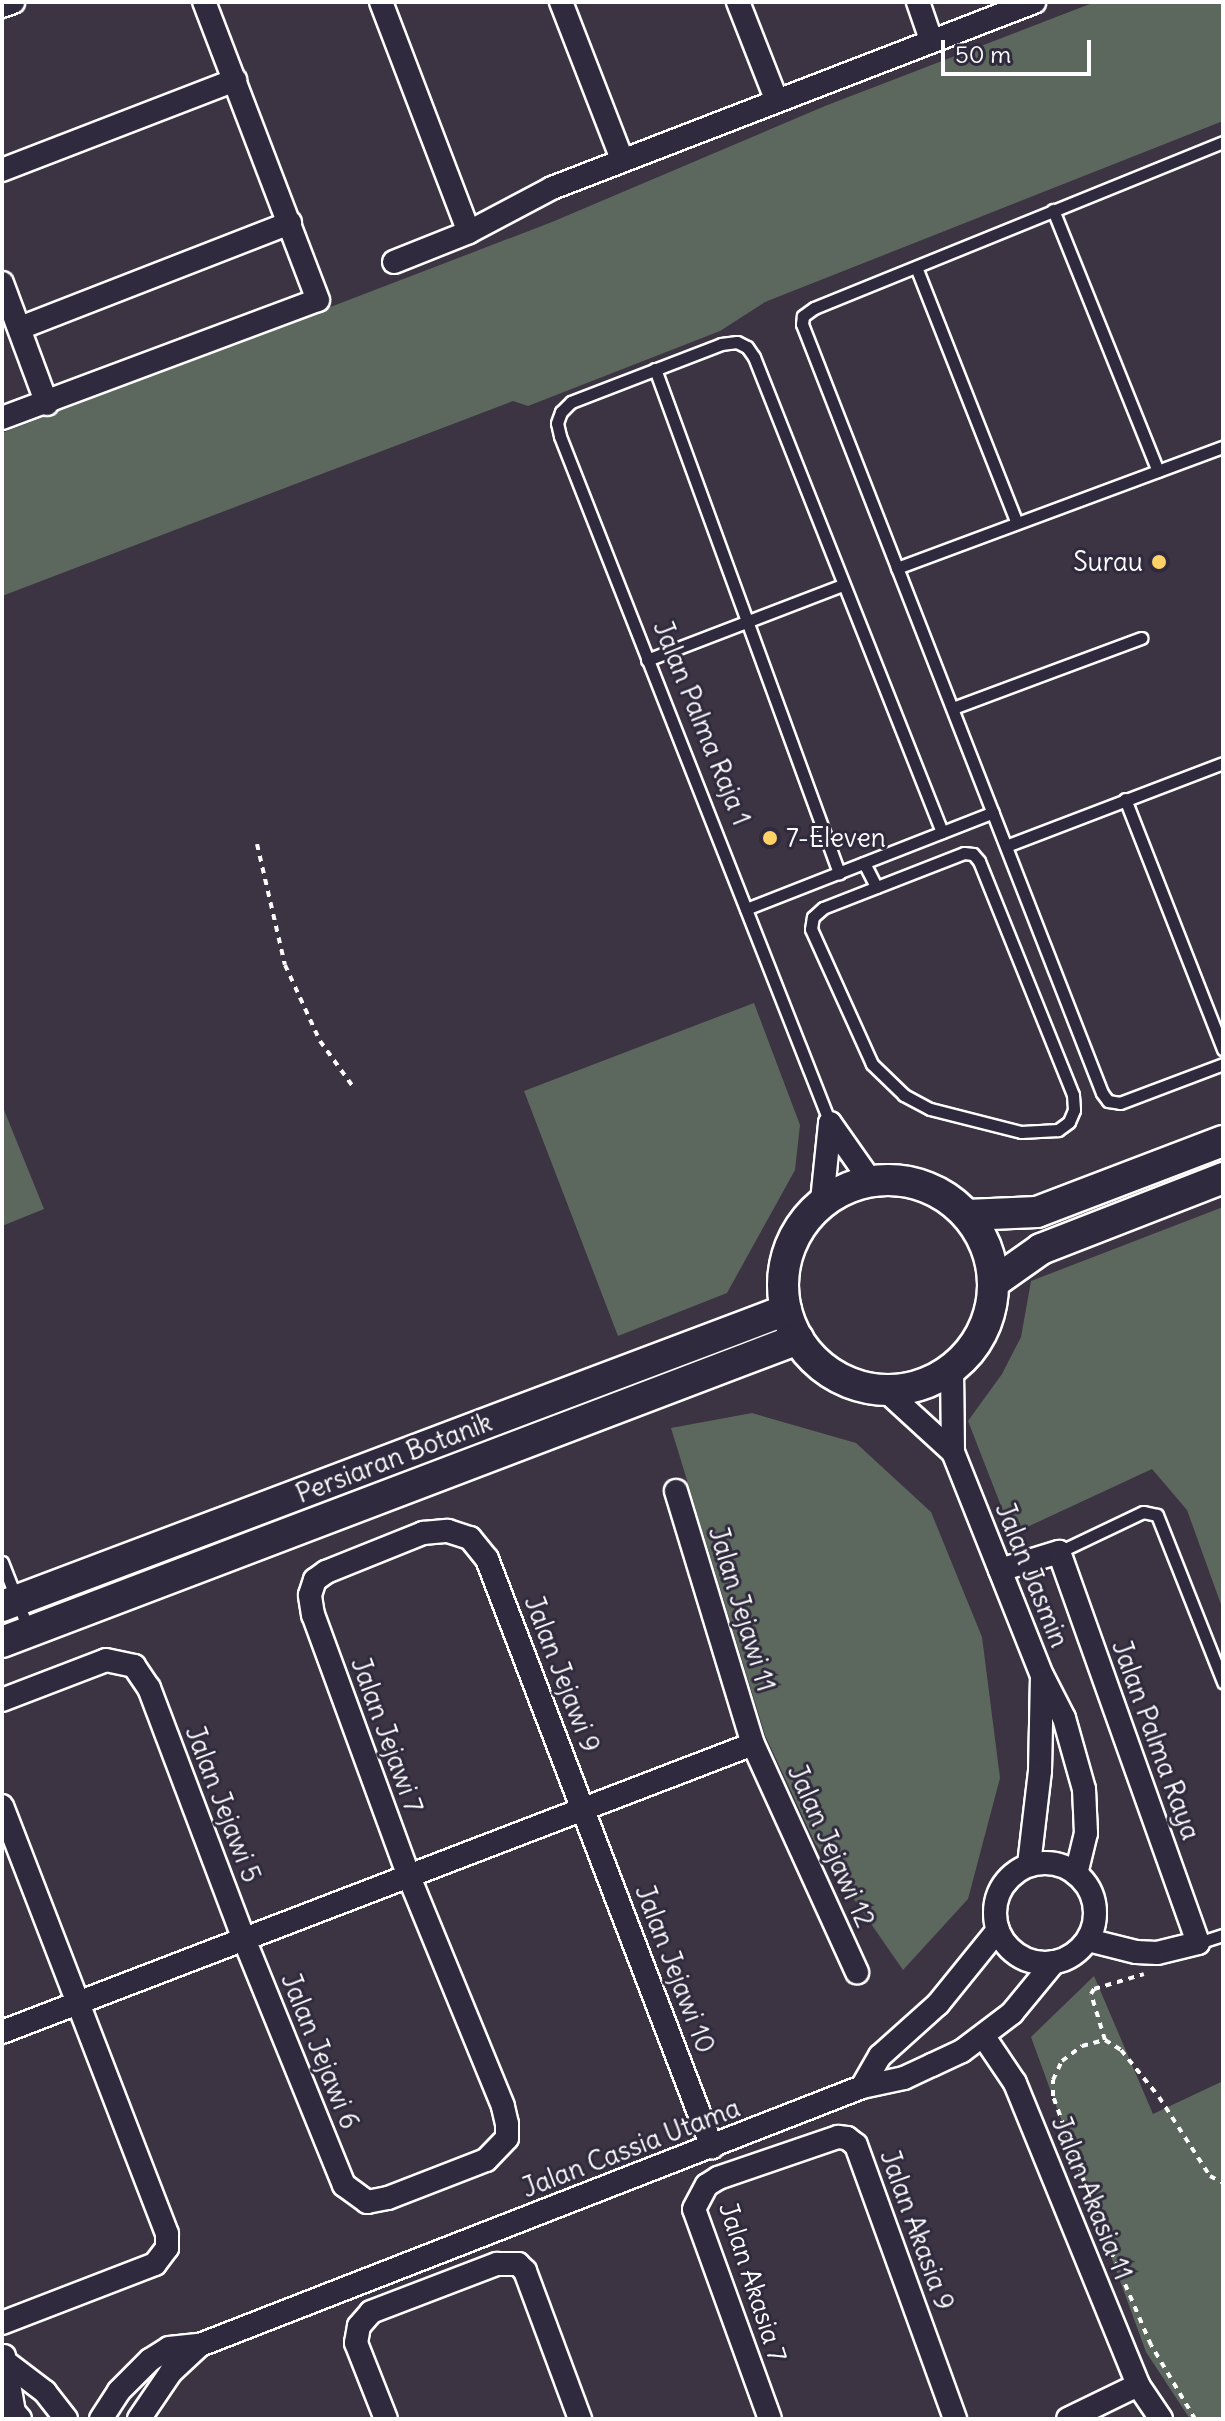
<!DOCTYPE html>
<style>
body{margin:0}
#map{position:relative;width:1225px;height:2421px;overflow:hidden;background:#3c3343;font-family:Delius,sans-serif}
div>[style]{position:absolute}
.green>*{inset:0;background:#5c685d}
.path>*{height:4px;margin-top:-2px;transform-origin:0;background:repeating-linear-gradient(90deg,#fff 0 6px,transparent 0 12px)}
.roads{filter:drop-shadow(2px 0 #fff) drop-shadow(-2px 0 #fff) drop-shadow(0 2px #fff) drop-shadow(0 -2px #fff)}
.lane>*{height:11px;margin:-5.5px;padding:0 5.5px;transform-origin:5.5px;border-radius:5.5px;background:#2f2a3d}
.street>*{height:22px;margin:-11px;padding:0 11px;transform-origin:11px;border-radius:11px;background:#2f2a3d}
.street>.ring{margin:-11px;padding:0;box-sizing:content-box;background:none;border:22px solid #2f2a3d;border-radius:50%}
.secondary>*{height:30px;margin:-15px;padding:0 15px;transform-origin:15px;border-radius:15px;background:#2f2a3d}
.secondary>.ring{margin:-15px;padding:0;box-sizing:content-box;background:none;border:30px solid #2f2a3d;border-radius:50%}
.dots>*{width:22px;height:22px;translate:-50% -50%;box-sizing:border-box;border:4px solid #2f2a3d;border-radius:50%}
span{translate:-50% -50%;white-space:nowrap;text-align:center;line-height:1.15;-webkit-text-stroke:6px #2f2a3d;paint-order:stroke}
.poi-label{font-size:26px;color:#fff}
.right{translate:-100% -50%;text-align:right}
.left{translate:0 -50%;text-align:left}
.street-label{font-size:26px;color:#fff}
.frame{position:absolute;inset:0;border:4px solid #fff;pointer-events:none}
.scale{position:absolute;left:941px;top:40px;width:150px;height:36px;box-sizing:border-box;border:4px solid #fff;border-top:0;padding-left:10px;font-size:24px;line-height:28px;white-space:nowrap;color:#fff;-webkit-text-stroke:6px #2f2a3d;paint-order:stroke}
</style>
<div id="map">
<div class="green">
<div style="clip-path:polygon(1095px 2px,1223px 2px,1223px 121px,765px 302px,720px 331px,528px 406px,513px 401px,2px 596px,2px 433px,552px 222px,825px 106px)"></div>
<div style="clip-path:polygon(754px 1003px,800px 1125px,795px 1170px,727px 1293px,618px 1336px,524px 1091px)"></div>
<div style="clip-path:polygon(2px 1105px,44px 1209px,2px 1226px)"></div>
<div style="clip-path:polygon(1223px 1207px,1223px 1610px,1187px 1510px,1152px 1469px,1012px 1534px,968px 1421px,1002px 1374px,1021px 1337px,1031px 1281px)"></div>
<div style="clip-path:polygon(752px 1413px,856px 1443px,931px 1512px,982px 1637px,1000px 1778px,968px 1899px,903px 1970px,815px 1843px,765px 1735px,671px 1428px)"></div>
<div style="clip-path:polygon(1094px 1976px,1153px 2114px,1223px 2081px,1223px 2419px,1190px 2419px,1146px 2352px,1031px 2037px)"></div>
</div>
<div class="path">
<div style="left:257px;top:844px;width:124px;rotate:77deg"></div>
<div style="left:285px;top:965px;width:84px;rotate:65.3deg"></div>
<div style="left:320px;top:1041px;width:58px;rotate:54.1deg"></div>
<div style="left:1105px;top:2040px;width:48px;rotate:-106.9deg"></div>
<div style="left:1091px;top:1994px;width:6px;rotate:-59deg"></div>
<div style="left:1094px;top:1989px;width:52px;rotate:-16.7deg"></div>
<div style="left:1195px;top:2419px;width:86px;rotate:-120.7deg"></div>
<div style="left:1151px;top:2345px;width:127px;rotate:-113.1deg"></div>
<div style="left:1101px;top:2228px;width:140px;rotate:-110deg"></div>
<div style="left:1053px;top:2096px;width:16px;rotate:-90deg"></div>
<div style="left:1053px;top:2080px;width:21px;rotate:-65deg"></div>
<div style="left:1062px;top:2061px;width:25px;rotate:-37deg"></div>
<div style="left:1082px;top:2046px;width:24px;rotate:-15deg"></div>
<div style="left:1105px;top:2040px;width:19px;rotate:32deg"></div>
<div style="left:1121px;top:2050px;width:60px;rotate:51deg"></div>
<div style="left:1159px;top:2097px;width:94px;rotate:57.2deg"></div>
<div style="left:1210px;top:2176px;width:15px;rotate:28deg"></div>
</div>
<div class="roads">
<div class="lane">
<div style="left:1223px;top:142px;width:441px;rotate:157.9deg"></div>
<div style="left:814px;top:308px;width:14px;rotate:144deg"></div>
<div style="left:803px;top:316px;width:8px;rotate:97deg"></div>
<div style="left:802px;top:324px;width:825px;rotate:68.69deg"></div>
<div style="left:1102px;top:1093px;width:10px;rotate:53deg"></div>
<div style="left:1108px;top:1101px;width:12px;rotate:9deg"></div>
<div style="left:1120px;top:1103px;width:110px;rotate:-20.7deg"></div>
<div style="left:1053px;top:210px;width:281px;rotate:68.1deg"></div>
<div style="left:916px;top:267px;width:275px;rotate:68.5deg"></div>
<div style="left:655px;top:369px;width:537px;rotate:69.94deg"></div>
<div style="left:897px;top:568px;width:348px;rotate:-20.4deg"></div>
<div style="left:647px;top:660px;width:209px;rotate:-21deg"></div>
<div style="left:953px;top:708px;width:201px;rotate:-20.4deg"></div>
<div style="left:1125px;top:799px;width:269px;rotate:68.6deg"></div>
<div style="left:1006px;top:846px;width:232px;rotate:-20.9deg"></div>
<div style="left:964px;top:853px;width:9px;rotate:6deg"></div>
<div style="left:973px;top:854px;width:9px;rotate:49deg"></div>
<div style="left:979px;top:861px;width:252px;rotate:68.1deg"></div>
<div style="left:1073px;top:1095px;width:15px;rotate:86deg"></div>
<div style="left:1074px;top:1110px;width:13px;rotate:113deg"></div>
<div style="left:1069px;top:1122px;width:14px;rotate:144deg"></div>
<div style="left:1058px;top:1130px;width:37px;rotate:177deg"></div>
<div style="left:1021px;top:1132px;width:94px;rotate:-165.8deg"></div>
<div style="left:930px;top:1109px;width:30px;rotate:-152deg"></div>
<div style="left:904px;top:1095px;width:45px;rotate:-135.9deg"></div>
<div style="left:872px;top:1064px;width:148px;rotate:-114.3deg"></div>
<div style="left:811px;top:929px;width:12px;rotate:-81deg"></div>
<div style="left:813px;top:917px;width:13px;rotate:-42deg"></div>
<div style="left:823px;top:908px;width:151px;rotate:-21.3deg"></div>
<div style="left:864px;top:863px;width:27px;rotate:63deg"></div>
<div style="left:746px;top:909px;width:265px;rotate:-21.4deg"></div>
<div style="left:830px;top:1123px;width:738px;rotate:-111.46deg"></div>
<div style="left:560px;top:436px;width:13px;rotate:-103deg"></div>
<div style="left:557px;top:423px;width:12px;rotate:-70deg"></div>
<div style="left:561px;top:412px;width:14px;rotate:-45deg"></div>
<div style="left:571px;top:402px;width:161px;rotate:-21.1deg"></div>
<div style="left:721px;top:344px;width:16px;rotate:-7deg"></div>
<div style="left:737px;top:342px;width:11px;rotate:27deg"></div>
<div style="left:747px;top:347px;width:12px;rotate:55deg"></div>
<div style="left:754px;top:357px;width:511px;rotate:68.41deg"></div>
<div style="left:1059px;top:1552px;width:93px;rotate:-25.5deg"></div>
<div style="left:1143px;top:1512px;width:14px;rotate:12deg"></div>
<div style="left:1157px;top:1515px;width:180px;rotate:68.4deg"></div>
<div style="left:2px;top:1562px;width:74px;rotate:68.6deg"></div>
<div style="left:1198px;top:1943px;width:26px;rotate:-18deg"></div>
</div>
<div class="street">
<div style="left:381px;top:2px;width:246px;rotate:69.1deg"></div>
<div style="left:561px;top:2px;width:168px;rotate:68.8deg"></div>
<div style="left:738px;top:2px;width:104px;rotate:68.6deg"></div>
<div style="left:918px;top:2px;width:39px;rotate:71deg"></div>
<div style="left:2px;top:6px;width:12px;rotate:-20deg"></div>
<div style="left:2px;top:170px;width:250px;rotate:-21.1deg"></div>
<div style="left:394px;top:262px;width:81px;rotate:-21.8deg"></div>
<div style="left:469px;top:232px;width:94px;rotate:-27.9deg"></div>
<div style="left:552px;top:188px;width:517px;rotate:-21.1deg"></div>
<div style="left:2px;top:283px;width:129px;rotate:69.6deg"></div>
<div style="left:20px;top:328px;width:290px;rotate:-21.3deg"></div>
<div style="left:2px;top:418px;width:337px;rotate:-20.5deg"></div>
<div style="left:318px;top:300px;width:319px;rotate:-110.9deg"></div>
<div style="left:830px;top:1123px;width:70px;rotate:54.9deg"></div>
<div style="left:822px;top:1201px;width:78px;rotate:-84.1deg"></div>
<div style="left:952px;top:1368px;width:84px;rotate:89.3deg"></div>
<div style="left:953px;top:1452px;width:241px;rotate:68.3deg"></div>
<div style="left:1042px;top:1676px;width:95px;rotate:91.2deg"></div>
<div style="left:1040px;top:1771px;width:95px;rotate:96.7deg"></div>
<div style="left:885px;top:1390px;width:92px;rotate:42.4deg"></div>
<div style="left:676px;top:1491px;width:264px;rotate:73.1deg"></div>
<div style="left:753px;top:1744px;width:251px;rotate:65.5deg"></div>
<div style="left:1000px;top:1570px;width:62px;rotate:-17deg"></div>
<div style="left:1059px;top:1552px;width:415px;rotate:70.4deg"></div>
<div style="left:1198px;top:1943px;width:42px;rotate:166.3deg"></div>
<div style="left:1157px;top:1953px;width:21px;rotate:-177deg"></div>
<div style="left:1136px;top:1952px;width:49px;rotate:-166deg"></div>
<div style="left:1043px;top:1677px;width:46px;rotate:62.9deg"></div>
<div style="left:1064px;top:1718px;width:74px;rotate:74.3deg"></div>
<div style="left:1084px;top:1789px;width:44px;rotate:87.4deg"></div>
<div style="left:1086px;top:1833px;width:42px;rotate:103.7deg"></div>
<div style="left:2px;top:1700px;width:111px;rotate:-21deg"></div>
<div style="left:106px;top:1660px;width:29px;rotate:12deg"></div>
<div style="left:134px;top:1666px;width:27px;rotate:56deg"></div>
<div style="left:149px;top:1688px;width:268px;rotate:69.3deg"></div>
<div style="left:244px;top:1939px;width:266px;rotate:67.9deg"></div>
<div style="left:344px;top:2185px;width:29px;rotate:36deg"></div>
<div style="left:367px;top:2202px;width:21px;rotate:-11deg"></div>
<div style="left:388px;top:2198px;width:105px;rotate:-21.2deg"></div>
<div style="left:486px;top:2160px;width:30px;rotate:-46deg"></div>
<div style="left:507px;top:2138px;width:14px;rotate:-90deg"></div>
<div style="left:507px;top:2124px;width:18px;rotate:-103deg"></div>
<div style="left:503px;top:2106px;width:251px;rotate:-112.3deg"></div>
<div style="left:408px;top:1874px;width:276px;rotate:-110.1deg"></div>
<div style="left:313px;top:1615px;width:20px;rotate:-99deg"></div>
<div style="left:310px;top:1595px;width:16px;rotate:-72deg"></div>
<div style="left:315px;top:1580px;width:14px;rotate:-36deg"></div>
<div style="left:326px;top:1572px;width:105px;rotate:-21.9deg"></div>
<div style="left:423px;top:1533px;width:25px;rotate:-5deg"></div>
<div style="left:448px;top:1531px;width:23px;rotate:18deg"></div>
<div style="left:470px;top:1538px;width:27px;rotate:51deg"></div>
<div style="left:487px;top:1559px;width:630px;rotate:69.06deg"></div>
<div style="left:2px;top:1806px;width:459px;rotate:68.9deg"></div>
<div style="left:167px;top:2234px;width:14px;rotate:90deg"></div>
<div style="left:167px;top:2248px;width:20px;rotate:127deg"></div>
<div style="left:155px;top:2264px;width:164px;rotate:158.9deg"></div>
<div class="ring" style="left:995px;top:1863px;width:78px;height:78px"></div>
<div style="left:2px;top:2032px;width:804px;rotate:-20.98deg"></div>
<div style="left:984px;top:2037px;width:55px;rotate:56deg"></div>
<div style="left:1015px;top:2083px;width:326px;rotate:67.8deg"></div>
<div style="left:1138px;top:2385px;width:41px;rotate:55.9deg"></div>
<div style="left:862px;top:2087px;width:36px;rotate:-60deg"></div>
<div style="left:880px;top:2056px;width:78px;rotate:-41.9deg"></div>
<div style="left:938px;top:2004px;width:95px;rotate:-51deg"></div>
<div style="left:4px;top:2356px;width:57px;rotate:79.9deg"></div>
<div style="left:14px;top:2412px;width:9px;rotate:49deg"></div>
<div style="left:7px;top:2363px;width:48px;rotate:37.3deg"></div>
<div style="left:45px;top:2392px;width:34px;rotate:52deg"></div>
<div style="left:101px;top:2419px;width:33px;rotate:-57deg"></div>
<div style="left:119px;top:2391px;width:44px;rotate:-45deg"></div>
<div style="left:150px;top:2360px;width:22px;rotate:-32deg"></div>
<div style="left:169px;top:2348px;width:31px;rotate:-6deg"></div>
<div style="left:139px;top:2419px;width:57px;rotate:-55.8deg"></div>
<div style="left:171px;top:2372px;width:40px;rotate:-43deg"></div>
<div style="left:200px;top:2345px;width:710px;rotate:-21.29deg"></div>
<div style="left:862px;top:2087px;width:43px;rotate:-12.1deg"></div>
<div style="left:904px;top:2078px;width:31px;rotate:-25deg"></div>
<div style="left:932px;top:2065px;width:33px;rotate:-25deg"></div>
<div style="left:962px;top:2051px;width:63px;rotate:-37.2deg"></div>
<div style="left:1012px;top:2013px;width:66px;rotate:-50.5deg"></div>
<div style="left:386px;top:2419px;width:82px;rotate:-111.5deg"></div>
<div style="left:356px;top:2343px;width:17px;rotate:-80deg"></div>
<div style="left:359px;top:2326px;width:18px;rotate:-49deg"></div>
<div style="left:371px;top:2312px;width:135px;rotate:-20.9deg"></div>
<div style="left:497px;top:2264px;width:21px"></div>
<div style="left:518px;top:2264px;width:10px;rotate:45deg"></div>
<div style="left:525px;top:2271px;width:158px;rotate:69.6deg"></div>
<div style="left:770px;top:2419px;width:223px;rotate:-109.9deg"></div>
<div style="left:694px;top:2209px;width:27px;rotate:-62deg"></div>
<div style="left:707px;top:2185px;width:13px;rotate:-32deg"></div>
<div style="left:718px;top:2178px;width:127px;rotate:-18.9deg"></div>
<div style="left:838px;top:2137px;width:9px;rotate:6deg"></div>
<div style="left:847px;top:2138px;width:11px;rotate:38deg"></div>
<div style="left:856px;top:2145px;width:291px;rotate:70.1deg"></div>
<div style="left:1068px;top:2419px;width:78px;rotate:-25.9deg"></div>
</div>
<div class="secondary">
<div class="ring" style="left:783px;top:1180px;width:180px;height:180px"></div>
<div style="left:967px;top:1215px;width:70px;rotate:-2.5deg"></div>
<div style="left:1037px;top:1212px;width:199px;rotate:-20.9deg"></div>
<div style="left:993px;top:1283px;width:59px;rotate:-35.3deg"></div>
<div style="left:1041px;top:1249px;width:195px;rotate:-21.3deg"></div>
<div style="left:2px;top:1606px;width:838px;rotate:-20.68deg"></div>
<div style="left:2px;top:1642px;width:852px;rotate:-20.84deg"></div>
</div>
</div>
<div class="dots">
<div style="left:1159px;top:562px;background:#ffd166"></div>
<div style="left:770px;top:838px;background:#ffd166"></div>
</div>
<div class="poi-label">
<span class="right" style="left:1143px;top:562px">Surau</span>
<span class="left" style="left:786px;top:838px">7-Eleven</span>
</div>
<div class="street-label">
<span style="left:702px;top:723px;rotate:68deg">Jalan Palma Raja 1</span>
<span style="left:394px;top:1458px;rotate:-21deg">Persiaran Botanik</span>
<span style="left:1032px;top:1575px;rotate:68deg">Jalan Jasmin</span>
<span style="left:742px;top:1609px;rotate:73deg">Jalan Jejawi 11</span>
<span style="left:562px;top:1674px;rotate:69deg">Jalan Jejawi 9</span>
<span style="left:387px;top:1735px;rotate:70deg">Jalan Jejawi 7</span>
<span style="left:1156px;top:1740px;rotate:70deg">Jalan Palma Raya</span>
<span style="left:223px;top:1804px;rotate:69deg">Jalan Jejawi 5</span>
<span style="left:831px;top:1846px;rotate:66deg">Jalan Jejawi 12</span>
<span style="left:675px;top:1969px;rotate:69deg">Jalan Jejawi 10</span>
<span style="left:320px;top:2051px;rotate:68deg">Jalan Jejawi 6</span>
<span style="left:631px;top:2148px;rotate:-21deg">Jalan Cassia Utama</span>
<span style="left:1092px;top:2198px;rotate:68deg">Jalan Akasia 11</span>
<span style="left:917px;top:2230px;rotate:70deg">Jalan Akasia 9</span>
<span style="left:753px;top:2282px;rotate:72deg">Jalan Akasia 7</span>
</div>
<div class="frame"></div>
<div class="scale">50 m</div>
</div>
